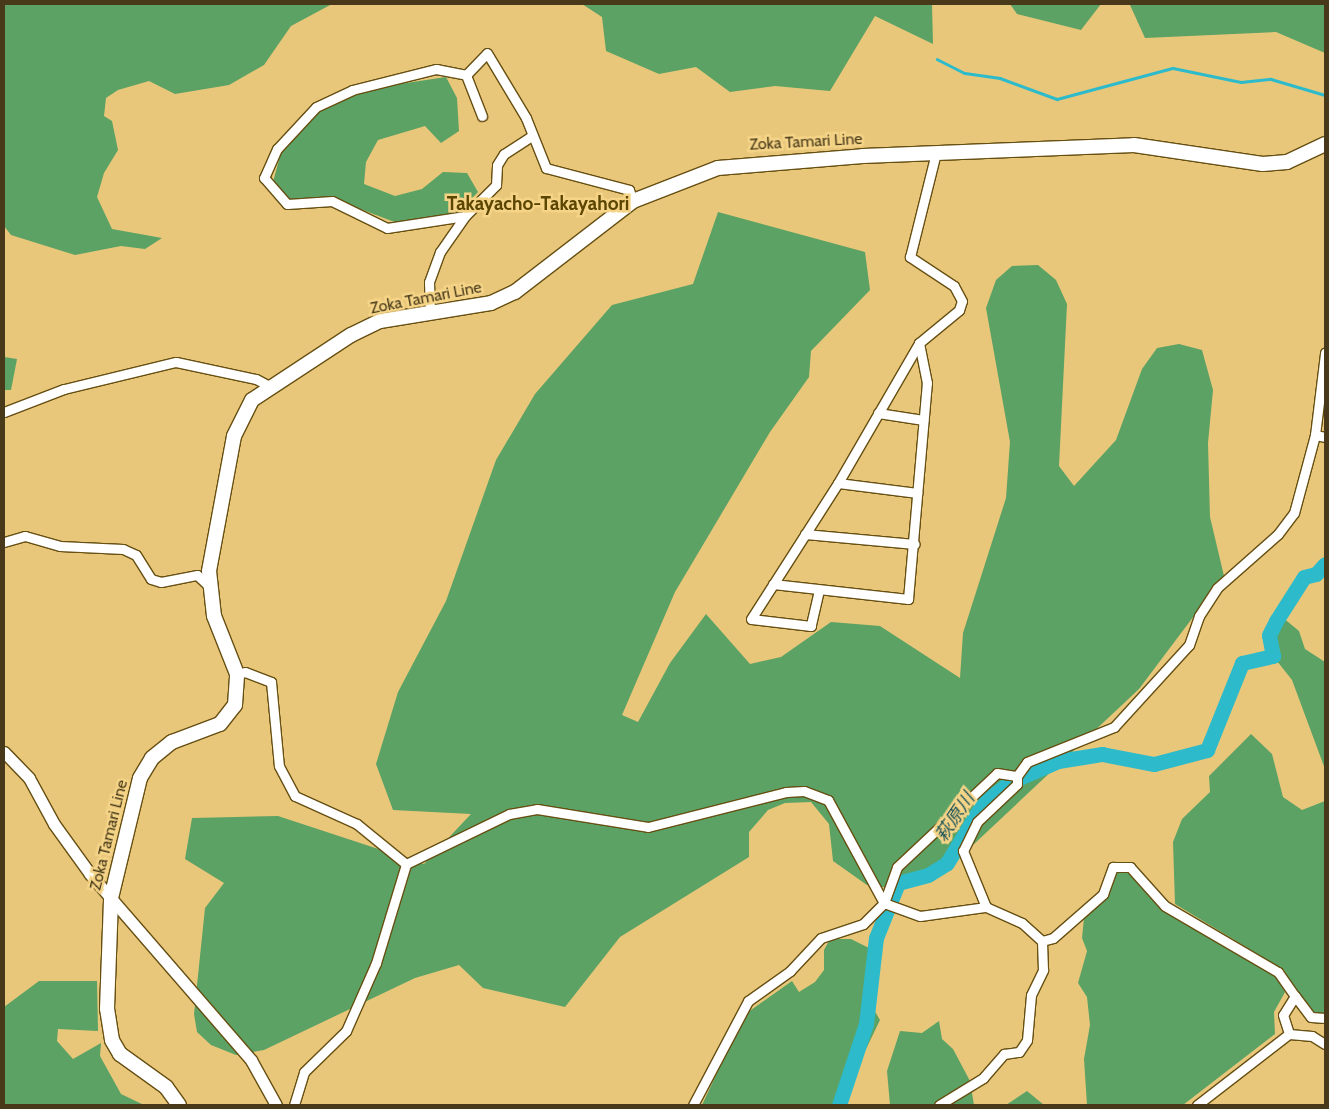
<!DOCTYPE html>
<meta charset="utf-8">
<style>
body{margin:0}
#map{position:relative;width:1329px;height:1109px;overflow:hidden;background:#e8c77b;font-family:Cabin,"Noto Sans JP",sans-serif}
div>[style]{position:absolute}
.forest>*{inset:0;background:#5ba264}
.stream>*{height:2.5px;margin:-1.25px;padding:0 1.25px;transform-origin:1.25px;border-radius:1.25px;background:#2dbbcb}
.river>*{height:15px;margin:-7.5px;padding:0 7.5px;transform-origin:7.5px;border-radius:7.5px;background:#2dbbcb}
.roads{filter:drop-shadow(1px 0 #664f12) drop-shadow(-1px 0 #664f12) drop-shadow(0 1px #664f12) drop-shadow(0 -1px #664f12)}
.minor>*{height:9px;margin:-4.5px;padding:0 4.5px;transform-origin:4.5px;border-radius:4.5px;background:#fff}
.tertiary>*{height:11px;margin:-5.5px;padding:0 5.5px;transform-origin:5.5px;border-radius:5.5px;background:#fff}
.secondary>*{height:14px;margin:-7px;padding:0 7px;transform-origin:7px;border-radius:7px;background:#fff}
span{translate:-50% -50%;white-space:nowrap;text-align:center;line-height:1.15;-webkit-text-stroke:5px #f5d487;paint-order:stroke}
.street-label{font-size:16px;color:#473919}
.water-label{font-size:18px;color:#185158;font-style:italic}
.quarter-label{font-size:19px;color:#5b4501;font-weight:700}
.frame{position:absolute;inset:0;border:5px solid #473919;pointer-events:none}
</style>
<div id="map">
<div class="forest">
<div style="clip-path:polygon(4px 4px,332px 4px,291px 26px,264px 65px,229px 85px,175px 94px,149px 81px,118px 90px,106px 98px,104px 116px,112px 121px,118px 150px,104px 173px,97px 197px,112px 229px,162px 238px,145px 249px,121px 246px,75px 255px,11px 235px,4px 226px)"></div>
<div style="clip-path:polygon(582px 4px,932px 4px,933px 44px,875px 16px,830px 91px,775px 86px,730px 92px,696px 67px,659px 74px,606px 51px,602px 17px)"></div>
<div style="clip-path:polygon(1010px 4px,1101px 4px,1081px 30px,1017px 14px)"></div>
<div style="clip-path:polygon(1114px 4px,1325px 4px,1325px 53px,1276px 32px,1145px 38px,1130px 5px)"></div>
<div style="clip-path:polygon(446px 77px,457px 98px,459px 131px,441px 143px,425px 126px,378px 140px,366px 162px,364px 184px,395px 196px,422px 189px,443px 172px,467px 173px,478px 192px,456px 215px,397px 223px,334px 199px,291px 200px,273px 182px,283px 145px,307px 116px,353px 91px)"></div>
<div style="clip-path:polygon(718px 212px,865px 252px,870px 290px,811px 351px,809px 377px,770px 432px,675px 592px,622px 715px,638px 722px,670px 663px,706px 614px,750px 664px,781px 657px,831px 622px,880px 626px,960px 678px,963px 633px,1006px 498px,1010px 442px,986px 308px,996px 280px,1012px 266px,1038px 265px,1056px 280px,1067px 304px,1059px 466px,1074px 486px,1116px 440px,1142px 369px,1157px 348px,1179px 344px,1202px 350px,1213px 390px,1208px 443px,1210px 517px,1224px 576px,1139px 689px,956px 861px,922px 882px,890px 888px,867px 885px,833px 861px,829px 824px,811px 802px,785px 803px,768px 810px,749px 832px,749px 857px,620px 937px,565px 1007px,483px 988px,459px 965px,415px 978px,264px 1050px,236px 1055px,211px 1045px,197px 1032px,194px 1014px,205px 908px,224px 883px,185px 859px,192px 818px,278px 816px,424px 864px,471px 814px,393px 810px,376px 764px,398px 692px,446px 601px,496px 460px,535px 394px,612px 305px,693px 284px)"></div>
<div style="clip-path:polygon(4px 357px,17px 359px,11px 390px,4px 390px)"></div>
<div style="clip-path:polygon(1282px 617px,1299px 631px,1305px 649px,1325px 662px,1325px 769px,1292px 680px,1273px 656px,1271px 634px)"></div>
<div style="clip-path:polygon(1251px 734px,1272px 754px,1283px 797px,1302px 810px,1325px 801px,1325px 1016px,1306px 1013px,1284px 970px,1175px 904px,1173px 842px,1182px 819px,1210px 792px,1209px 776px)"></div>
<div style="clip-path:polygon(1121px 869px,1129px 870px,1162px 908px,1276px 977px,1285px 992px,1274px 1012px,1275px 1034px,1183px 1105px,1087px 1105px,1084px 1059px,1090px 1025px,1087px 997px,1078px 983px,1087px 951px,1082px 938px,1084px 918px,1107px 895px,1114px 873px)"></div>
<div style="clip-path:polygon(830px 939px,851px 939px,869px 948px,880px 964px,874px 1010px,880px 1020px,839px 1105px,702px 1105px,744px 1015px,792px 981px,799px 992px,815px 982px,824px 970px,824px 950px)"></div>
<div style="clip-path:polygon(39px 981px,97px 981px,98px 1031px,58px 1029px,57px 1041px,73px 1059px,101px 1043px,100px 1056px,121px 1094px,144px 1105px,4px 1105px,4px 1007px)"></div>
<div style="clip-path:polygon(939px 1021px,942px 1039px,953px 1049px,970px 1081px,974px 1105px,890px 1105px,887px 1071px,900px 1031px,922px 1033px)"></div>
<div style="clip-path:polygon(1027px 1091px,1044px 1105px,1006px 1105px)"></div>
</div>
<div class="stream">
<div style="left:937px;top:59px;width:31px;rotate:27deg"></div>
<div style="left:965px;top:73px;width:35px;rotate:8deg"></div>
<div style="left:1000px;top:78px;width:61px;rotate:20.2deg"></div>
<div style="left:1057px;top:99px;width:120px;rotate:-15deg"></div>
<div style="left:1173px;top:68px;width:69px;rotate:11.6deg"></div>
<div style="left:1241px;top:82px;width:30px;rotate:-6deg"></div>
<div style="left:1271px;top:79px;width:56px;rotate:16.5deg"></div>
</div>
<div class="river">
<div style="left:839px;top:1105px;width:85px;rotate:-71.6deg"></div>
<div style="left:866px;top:1024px;width:87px;rotate:-83.4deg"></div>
<div style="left:876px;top:938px;width:59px;rotate:-68.2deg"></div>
<div style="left:898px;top:883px;width:31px;rotate:-15deg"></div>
<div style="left:928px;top:875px;width:22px;rotate:-32deg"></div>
<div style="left:947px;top:863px;width:71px;rotate:-58.8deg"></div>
<div style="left:984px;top:802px;width:35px;rotate:-37deg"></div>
<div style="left:1012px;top:781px;width:50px;rotate:-23.5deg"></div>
<div style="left:1058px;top:761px;width:45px;rotate:-9deg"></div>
<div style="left:1102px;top:754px;width:53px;rotate:10.9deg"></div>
<div style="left:1154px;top:764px;width:55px;rotate:-14.8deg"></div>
<div style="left:1207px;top:750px;width:94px;rotate:-68.1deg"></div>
<div style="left:1242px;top:663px;width:32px;rotate:-13deg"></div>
<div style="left:1273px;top:656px;width:21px;rotate:-101deg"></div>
<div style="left:1269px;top:635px;width:16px;rotate:-63deg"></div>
<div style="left:1276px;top:621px;width:52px;rotate:-57.5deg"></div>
<div style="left:1304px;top:577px;width:12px;rotate:-14deg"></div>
<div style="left:1316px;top:574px;width:13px;rotate:-48deg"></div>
</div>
<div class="roads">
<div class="minor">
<div style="left:466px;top:75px;width:44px;rotate:68.7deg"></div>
<div style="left:465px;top:216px;width:79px;rotate:171.3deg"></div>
<div style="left:387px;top:228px;width:61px;rotate:-153.9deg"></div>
<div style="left:332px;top:201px;width:45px;rotate:176.2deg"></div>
<div style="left:287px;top:204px;width:35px;rotate:-131deg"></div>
<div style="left:264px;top:178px;width:32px;rotate:-66deg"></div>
<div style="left:277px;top:149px;width:57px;rotate:-47.1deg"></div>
<div style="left:316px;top:107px;width:40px;rotate:-25deg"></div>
<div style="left:352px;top:90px;width:87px;rotate:-14deg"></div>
<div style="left:436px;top:69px;width:31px;rotate:11deg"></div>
<div style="left:466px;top:75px;width:30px;rotate:-46deg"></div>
<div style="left:487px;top:53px;width:76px;rotate:59deg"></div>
<div style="left:526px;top:118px;width:54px;rotate:68.2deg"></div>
<div style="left:546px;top:168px;width:86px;rotate:14.8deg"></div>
<div style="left:629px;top:190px;width:12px;rotate:70deg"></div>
<div style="left:430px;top:311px;width:29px;rotate:-92deg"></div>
<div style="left:429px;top:282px;width:32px;rotate:-70deg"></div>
<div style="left:440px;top:252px;width:44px;rotate:-55.2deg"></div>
<div style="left:465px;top:216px;width:44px;rotate:-45deg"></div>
<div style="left:496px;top:185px;width:20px;rotate:-87deg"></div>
<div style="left:497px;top:165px;width:13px;rotate:-58deg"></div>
<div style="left:504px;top:154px;width:33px;rotate:-33deg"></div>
<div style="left:4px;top:412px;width:64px;rotate:-21deg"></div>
<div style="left:64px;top:389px;width:115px;rotate:-13.6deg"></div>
<div style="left:176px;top:362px;width:82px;rotate:12deg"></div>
<div style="left:256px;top:379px;width:15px;rotate:28deg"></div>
<div style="left:878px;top:413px;width:46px;rotate:8.8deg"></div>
<div style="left:1315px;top:435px;width:10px;rotate:11deg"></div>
<div style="left:838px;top:483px;width:80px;rotate:7.2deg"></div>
<div style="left:805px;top:534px;width:110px;rotate:5.2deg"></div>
<div style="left:4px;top:542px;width:22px;rotate:-16deg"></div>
<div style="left:25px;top:536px;width:36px;rotate:16deg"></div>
<div style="left:60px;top:546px;width:63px;rotate:2.7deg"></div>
<div style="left:123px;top:549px;width:14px;rotate:25deg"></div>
<div style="left:136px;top:555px;width:28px;rotate:58deg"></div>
<div style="left:151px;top:579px;width:10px;rotate:17deg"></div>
<div style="left:161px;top:582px;width:37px;rotate:-11deg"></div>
<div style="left:197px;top:575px;width:16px;rotate:43deg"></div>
<div style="left:773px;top:584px;width:136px;rotate:6.3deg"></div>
<div style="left:908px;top:599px;width:217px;rotate:-85deg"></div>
<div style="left:927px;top:383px;width:41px;rotate:-101.3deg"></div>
<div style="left:819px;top:590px;width:37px;rotate:103deg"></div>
<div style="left:811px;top:626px;width:60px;rotate:-173.3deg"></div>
<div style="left:751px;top:619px;width:161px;rotate:-57.4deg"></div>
<div style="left:838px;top:483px;width:162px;rotate:-59.9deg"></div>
<div style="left:919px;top:343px;width:52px;rotate:-39.5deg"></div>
<div style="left:959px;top:310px;width:9px;rotate:-72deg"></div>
<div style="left:962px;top:301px;width:17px;rotate:-118deg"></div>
<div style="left:954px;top:286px;width:53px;rotate:-146.6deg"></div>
<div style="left:910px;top:257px;width:107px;rotate:-76deg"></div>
<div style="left:237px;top:674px;width:8px;rotate:-14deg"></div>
<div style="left:245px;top:672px;width:28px;rotate:21deg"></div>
<div style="left:271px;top:682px;width:84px;rotate:84.6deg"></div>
<div style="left:279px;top:766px;width:34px;rotate:62deg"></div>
<div style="left:295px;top:796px;width:68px;rotate:24.3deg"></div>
<div style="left:357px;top:824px;width:63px;rotate:39.2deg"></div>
<div style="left:986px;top:907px;width:61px;rotate:-112.3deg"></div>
<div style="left:963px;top:851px;width:32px;rotate:-64deg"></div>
<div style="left:977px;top:822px;width:55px;rotate:-43.5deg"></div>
<div style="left:1017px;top:784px;width:8px;rotate:-90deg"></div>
<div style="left:1017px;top:776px;width:17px;rotate:-54deg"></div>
<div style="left:1027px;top:762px;width:94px;rotate:-21.9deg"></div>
<div style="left:1114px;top:727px;width:111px;rotate:-47.6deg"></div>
<div style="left:1189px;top:645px;width:31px;rotate:-71deg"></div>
<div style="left:1199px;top:616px;width:33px;rotate:-57deg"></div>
<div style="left:1217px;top:588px;width:81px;rotate:-41.5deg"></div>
<div style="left:1278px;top:534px;width:26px;rotate:-53deg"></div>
<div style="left:1294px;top:513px;width:81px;rotate:-74.9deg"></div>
<div style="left:1315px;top:435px;width:83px;rotate:-83deg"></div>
<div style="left:1295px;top:996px;width:26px;rotate:53deg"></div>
<div style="left:1311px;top:1017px;width:14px;rotate:4deg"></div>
<div style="left:294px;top:1105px;width:34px;rotate:-73deg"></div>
<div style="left:304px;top:1072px;width:59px;rotate:-44.3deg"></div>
<div style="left:346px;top:1031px;width:74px;rotate:-66.2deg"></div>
<div style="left:376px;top:963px;width:103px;rotate:-73.1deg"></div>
<div style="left:406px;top:864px;width:114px;rotate:-25.9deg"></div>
<div style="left:509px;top:814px;width:28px;rotate:-10deg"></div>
<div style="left:537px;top:809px;width:112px;rotate:9.2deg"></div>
<div style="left:648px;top:827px;width:142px;rotate:-14.2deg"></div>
<div style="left:786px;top:792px;width:18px;rotate:-3deg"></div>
<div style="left:804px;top:791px;width:26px;rotate:21deg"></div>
<div style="left:828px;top:800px;width:117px;rotate:61.5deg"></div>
<div style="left:884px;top:903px;width:38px;rotate:20deg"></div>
<div style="left:920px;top:916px;width:67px;rotate:-7.8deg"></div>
<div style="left:986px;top:907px;width:39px;rotate:24deg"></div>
<div style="left:1022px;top:923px;width:27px;rotate:42deg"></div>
<div style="left:1042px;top:941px;width:11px;rotate:-15deg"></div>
<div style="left:1053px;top:938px;width:67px;rotate:-41.3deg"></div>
<div style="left:1103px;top:894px;width:29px;rotate:-70deg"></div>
<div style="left:1113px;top:867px;width:17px"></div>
<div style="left:1130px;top:867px;width:52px;rotate:48.1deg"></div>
<div style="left:1165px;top:906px;width:131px;rotate:30.3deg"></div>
<div style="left:1278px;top:972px;width:29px;rotate:55deg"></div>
<div style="left:1295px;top:996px;width:22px;rotate:122deg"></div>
<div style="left:1283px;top:1015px;width:20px;rotate:72deg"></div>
<div style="left:693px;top:1105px;width:118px;rotate:-62.1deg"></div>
<div style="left:748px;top:1001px;width:52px;rotate:-35.5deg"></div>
<div style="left:790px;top:971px;width:45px;rotate:-46.8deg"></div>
<div style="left:821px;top:938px;width:44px;rotate:-18.4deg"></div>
<div style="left:863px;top:924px;width:30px;rotate:-45deg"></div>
<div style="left:884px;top:903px;width:38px;rotate:-70deg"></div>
<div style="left:897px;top:867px;width:137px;rotate:-43.2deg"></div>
<div style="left:997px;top:773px;width:20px;rotate:9deg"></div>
<div style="left:939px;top:1105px;width:52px;rotate:-31.5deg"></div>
<div style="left:983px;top:1078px;width:32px;rotate:-49deg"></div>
<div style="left:1004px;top:1054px;width:15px;rotate:-8deg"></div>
<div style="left:1019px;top:1052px;width:14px;rotate:-56deg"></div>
<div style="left:1027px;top:1040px;width:45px;rotate:-84.9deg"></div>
<div style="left:1031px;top:995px;width:28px;rotate:-64deg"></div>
<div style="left:1043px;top:970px;width:29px;rotate:-92deg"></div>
<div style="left:1197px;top:1105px;width:116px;rotate:-37.7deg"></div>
<div style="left:1289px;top:1034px;width:23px;rotate:5deg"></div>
<div style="left:1312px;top:1036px;width:15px;rotate:32deg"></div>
</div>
<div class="tertiary">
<div style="left:4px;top:752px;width:36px;rotate:46deg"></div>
<div style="left:29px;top:778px;width:52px;rotate:61.5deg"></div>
<div style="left:54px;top:824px;width:62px;rotate:54.2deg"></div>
<div style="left:90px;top:874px;width:246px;rotate:49.1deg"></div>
<div style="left:251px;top:1060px;width:51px;rotate:60.9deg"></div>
</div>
<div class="secondary">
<div style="left:179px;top:1105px;width:22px;rotate:-126deg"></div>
<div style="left:166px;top:1087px;width:57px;rotate:-144.3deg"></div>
<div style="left:120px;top:1054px;width:16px;rotate:-120deg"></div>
<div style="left:112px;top:1040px;width:31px;rotate:-99deg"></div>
<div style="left:107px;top:1009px;width:111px;rotate:-87.9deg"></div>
<div style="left:111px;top:898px;width:123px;rotate:-76.4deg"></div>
<div style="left:140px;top:778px;width:23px;rotate:-59deg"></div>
<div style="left:152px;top:758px;width:26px;rotate:-39deg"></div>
<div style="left:172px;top:742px;width:51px;rotate:-20.6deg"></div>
<div style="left:220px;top:724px;width:24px;rotate:-52deg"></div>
<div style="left:235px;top:705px;width:31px;rotate:-86deg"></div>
<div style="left:237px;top:674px;width:62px;rotate:-111.6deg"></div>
<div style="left:214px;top:616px;width:45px;rotate:-96.3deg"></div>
<div style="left:209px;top:571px;width:137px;rotate:-79.5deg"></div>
<div style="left:234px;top:436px;width:40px;rotate:-63.4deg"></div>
<div style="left:252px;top:400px;width:118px;rotate:-33.3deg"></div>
<div style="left:351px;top:335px;width:32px;rotate:-26deg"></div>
<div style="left:380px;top:321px;width:112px;rotate:-9.2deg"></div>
<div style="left:491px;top:303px;width:26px;rotate:-25deg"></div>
<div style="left:515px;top:292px;width:149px;rotate:-37.6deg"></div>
<div style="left:633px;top:201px;width:91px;rotate:-21.2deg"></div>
<div style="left:718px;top:168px;width:145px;rotate:-4.7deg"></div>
<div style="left:863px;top:156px;width:271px;rotate:-2.3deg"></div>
<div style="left:1134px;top:145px;width:130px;rotate:8.4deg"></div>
<div style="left:1263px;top:164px;width:24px;rotate:-5deg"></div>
<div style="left:1287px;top:162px;width:42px;rotate:-25.3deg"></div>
</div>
</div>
<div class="street-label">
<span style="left:806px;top:142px;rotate:-3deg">Zoka Tamari Line</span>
<span style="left:426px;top:298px;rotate:-11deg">Zoka Tamari Line</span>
<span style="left:109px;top:835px;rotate:-76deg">Zoka Tamari Line</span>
</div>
<div class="water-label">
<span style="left:955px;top:817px;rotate:-56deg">萩原川</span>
</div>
<div class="quarter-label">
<span style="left:538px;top:204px">Takayacho-Takayahori</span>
</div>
<div class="frame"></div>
</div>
